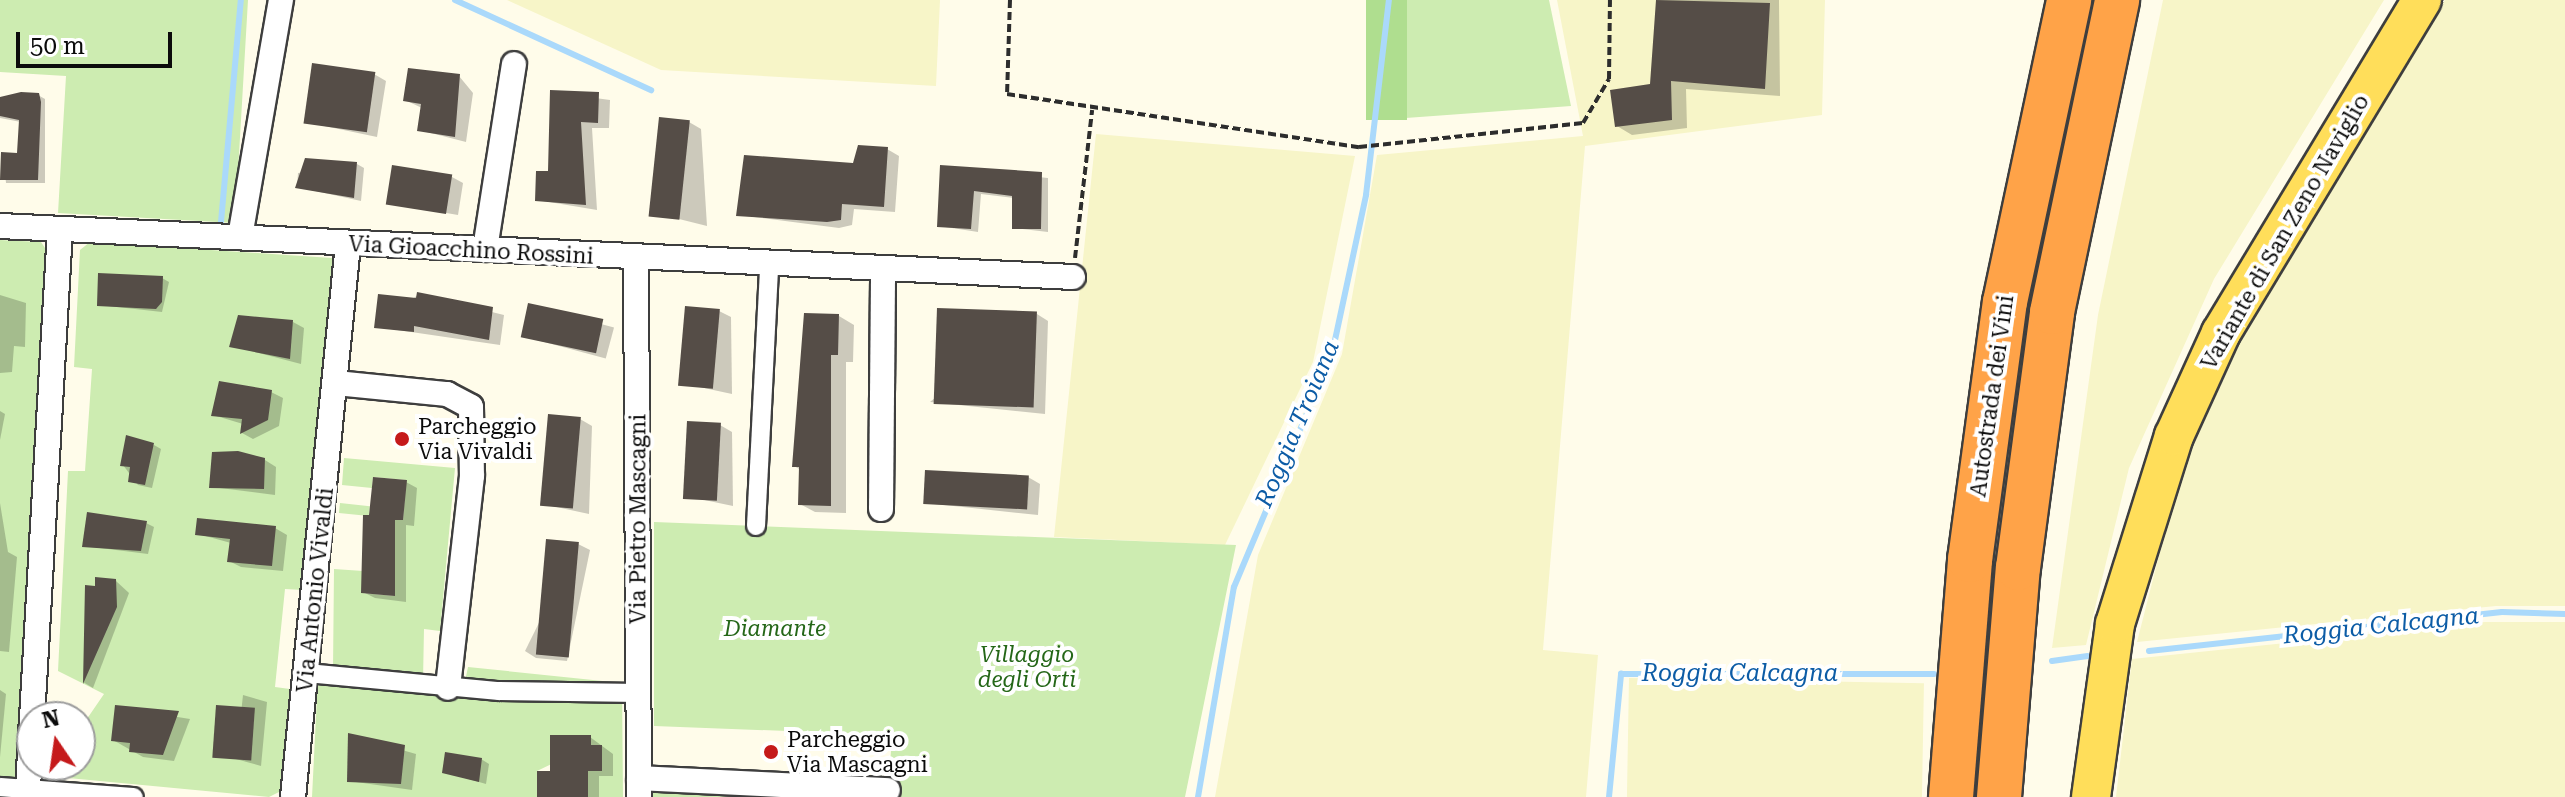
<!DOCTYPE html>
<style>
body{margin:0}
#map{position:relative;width:2565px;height:797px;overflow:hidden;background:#fffcea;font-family:"Roboto Serif",serif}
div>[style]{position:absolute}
.farmland>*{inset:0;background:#f7f5c8;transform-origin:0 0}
.green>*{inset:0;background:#cdecb1;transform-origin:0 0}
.forest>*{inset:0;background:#afde8f;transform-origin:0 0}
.shadow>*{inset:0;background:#0003;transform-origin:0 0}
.stream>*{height:6px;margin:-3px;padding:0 3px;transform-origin:3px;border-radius:3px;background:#aad9fb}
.building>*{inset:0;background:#554d47;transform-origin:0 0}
.path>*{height:4px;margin-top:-2px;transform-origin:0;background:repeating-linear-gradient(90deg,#2d2d2d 0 8px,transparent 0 12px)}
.roads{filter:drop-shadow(2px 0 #3e3e3e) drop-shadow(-2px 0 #3e3e3e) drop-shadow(0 2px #3e3e3e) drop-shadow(0 -2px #3e3e3e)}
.pedestrian>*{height:18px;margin:-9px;padding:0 9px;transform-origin:9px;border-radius:9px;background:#fff}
.minor>*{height:24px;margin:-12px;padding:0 12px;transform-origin:12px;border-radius:12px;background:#fff}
.primary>*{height:38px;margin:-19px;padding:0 19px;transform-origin:19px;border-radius:19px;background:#ffde5a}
.motorway>*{height:44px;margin:-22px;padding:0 22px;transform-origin:22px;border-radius:22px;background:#ffa348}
.dots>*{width:22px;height:22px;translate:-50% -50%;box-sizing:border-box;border:4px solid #fff;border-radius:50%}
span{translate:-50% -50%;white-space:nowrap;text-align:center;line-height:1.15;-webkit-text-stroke:8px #fff;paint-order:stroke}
.street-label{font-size:22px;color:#0b0b0b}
.poi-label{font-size:22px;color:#0b0b0b}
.left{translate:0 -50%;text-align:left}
.park-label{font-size:22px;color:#256718;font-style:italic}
.water-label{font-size:24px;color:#0c5ca6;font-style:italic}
.north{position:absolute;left:16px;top:701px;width:80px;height:80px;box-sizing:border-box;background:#fff;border:2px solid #9d9d9d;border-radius:50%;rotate:347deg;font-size:22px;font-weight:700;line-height:32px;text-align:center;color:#0b0b0b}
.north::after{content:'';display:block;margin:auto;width:28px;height:36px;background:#c51a1b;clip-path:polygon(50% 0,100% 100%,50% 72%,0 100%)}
.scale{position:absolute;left:16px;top:32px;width:156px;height:36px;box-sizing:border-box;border:4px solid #0b0b0b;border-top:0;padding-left:10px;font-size:24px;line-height:28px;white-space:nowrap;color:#0b0b0b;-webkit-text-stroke:6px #fff;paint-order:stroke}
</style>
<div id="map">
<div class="farmland">
<div style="clip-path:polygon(507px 0,940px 0,936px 86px,661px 70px)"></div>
<div style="clip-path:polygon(1557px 0,1825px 0,1822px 115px,1585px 146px,1543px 650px,1598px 655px,1586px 797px,1215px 797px,1258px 555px,1342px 354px,1377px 155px,1583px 136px)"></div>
<div style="clip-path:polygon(2163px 0,2384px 0,2214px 279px,2129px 468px,2086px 645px,2052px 648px,2098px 315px)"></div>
<div style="clip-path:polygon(2445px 0,2565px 0,2565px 606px,2496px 606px,2137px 642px,2179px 477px,2259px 297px)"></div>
<div style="clip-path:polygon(1096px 134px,1355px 156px,1313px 362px,1225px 545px,1054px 537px)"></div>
<div style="clip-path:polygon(2485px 622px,2565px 622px,2565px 797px,2116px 797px,2132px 659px)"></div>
<div style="left:1629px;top:678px;width:295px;height:119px;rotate:1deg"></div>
</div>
<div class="green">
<div style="clip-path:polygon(0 0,248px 0,235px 223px,58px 213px,66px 76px,0 72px)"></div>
<div style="clip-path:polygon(1407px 0,1549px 0,1571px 106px,1392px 119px)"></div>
<div style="clip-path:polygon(0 240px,41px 242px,47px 251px,20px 780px,0 779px)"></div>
<div style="clip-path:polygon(90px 242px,332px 258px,335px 265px,303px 590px,285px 589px,275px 687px,290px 689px,281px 791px,269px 797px,47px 776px,55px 765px,80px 765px,80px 729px,104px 694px,58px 671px,68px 471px,85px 471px,92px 369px,74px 367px,80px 250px)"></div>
<div style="clip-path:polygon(344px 458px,455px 468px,440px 631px,424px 629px,423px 681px,333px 669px,334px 569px,363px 571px,362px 593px,395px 596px,395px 520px,403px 520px,406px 480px,373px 477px,372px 488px,342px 485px)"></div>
<div style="left:340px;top:503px;width:30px;height:10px;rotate:6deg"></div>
<div style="clip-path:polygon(654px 522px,1236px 545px,1185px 797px,888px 797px,892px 735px,654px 726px)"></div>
<div style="clip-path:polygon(468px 667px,622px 683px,623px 797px,568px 797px,588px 797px,588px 771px,602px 770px,602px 745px,591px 745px,537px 771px,537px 797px,312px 797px,318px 677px,463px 691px)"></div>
<div style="clip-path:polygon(652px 790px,805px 797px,653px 797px)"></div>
</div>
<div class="forest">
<div style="left:1366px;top:0;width:41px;height:120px"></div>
</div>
<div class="shadow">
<div style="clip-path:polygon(1658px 0,1779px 0,1780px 96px,1686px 89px,1687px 128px,1632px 135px,1617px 126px,1652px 86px)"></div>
<div style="clip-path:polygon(374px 74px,386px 81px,377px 137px,310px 123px)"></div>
<div style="clip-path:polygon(459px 76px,473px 93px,466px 142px,419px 130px,422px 108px,405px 100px)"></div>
<div style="clip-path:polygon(552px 92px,610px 100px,609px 128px,592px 128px,597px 210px,537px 200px,550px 173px)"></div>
<div style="clip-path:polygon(38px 95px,45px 99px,45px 183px,6px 183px,3px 154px,19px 155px,21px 122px,0 118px,0 98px)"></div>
<div style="clip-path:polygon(689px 122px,701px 129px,707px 226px,667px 216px)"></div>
<div style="clip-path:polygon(887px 149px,899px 156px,895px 212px,854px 209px,852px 225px,839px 228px,738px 215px)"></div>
<div style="clip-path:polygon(357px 164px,364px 168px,361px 201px,297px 187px,298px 173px)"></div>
<div style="clip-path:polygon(942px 167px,1048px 178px,1048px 232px,1014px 228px,1014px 198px,981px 194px,978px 232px,939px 226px)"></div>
<div style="clip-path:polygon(452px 177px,463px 183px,458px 215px,388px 203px)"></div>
<div style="clip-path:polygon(162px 278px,169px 282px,162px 312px,99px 305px)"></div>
<div style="clip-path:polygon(419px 294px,504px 315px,500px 345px,377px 327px)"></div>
<div style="clip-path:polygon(0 295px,26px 303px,25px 347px,14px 346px,12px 372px,0 373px)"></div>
<div style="left:530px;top:305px;width:87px;height:32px;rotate:15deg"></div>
<div style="clip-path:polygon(719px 311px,731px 317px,732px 394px,690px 385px)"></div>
<div style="clip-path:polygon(1037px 314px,1048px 321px,1045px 414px,930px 402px)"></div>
<div style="clip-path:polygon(839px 316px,854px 325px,853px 362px,846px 362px,846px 513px,815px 512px,800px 504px,801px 470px,794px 466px)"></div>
<div style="clip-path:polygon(293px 322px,304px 328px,301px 364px,232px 346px)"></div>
<div style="clip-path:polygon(271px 392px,283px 398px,279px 426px,253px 439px,242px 433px,243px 424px,213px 415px)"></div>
<div style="clip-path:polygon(0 411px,5px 414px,0 440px)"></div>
<div style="clip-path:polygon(580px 419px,592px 426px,589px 514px,547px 505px)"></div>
<div style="clip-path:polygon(720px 425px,732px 432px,733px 506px,690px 497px)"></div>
<div style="clip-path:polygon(154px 445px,161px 449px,152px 488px,138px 485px,123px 465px)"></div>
<div style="clip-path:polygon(265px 460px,276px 467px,275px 495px,212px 487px)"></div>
<div style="clip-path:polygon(1028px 477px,1040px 484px,1038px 515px,925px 503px)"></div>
<div style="clip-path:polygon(406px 482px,417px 488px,414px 526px,406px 525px,406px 602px,375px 598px,363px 592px,371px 517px)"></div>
<div style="clip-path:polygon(0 503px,8px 552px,17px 557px,9px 652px,0 651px)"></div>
<div style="clip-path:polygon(146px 523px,154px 527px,148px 554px,84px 546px)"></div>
<div style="clip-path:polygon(275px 528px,287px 535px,283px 571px,241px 567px,229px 561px,231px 543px,198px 534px)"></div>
<div style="clip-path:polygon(578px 544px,590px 550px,567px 661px,536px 658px,525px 651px)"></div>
<div style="clip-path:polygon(116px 581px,129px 593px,93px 688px,83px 682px,96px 588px)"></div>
<div style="clip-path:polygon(0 690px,6px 694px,0 757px)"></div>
<div style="clip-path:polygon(243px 695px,267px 702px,261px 766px,236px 759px)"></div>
<div style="clip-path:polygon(116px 707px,190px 719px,174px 761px,143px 757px,113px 740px)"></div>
<div style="clip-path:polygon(350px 735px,416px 754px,412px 790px,349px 781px)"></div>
<div style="clip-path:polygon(590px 737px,613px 754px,613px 776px,599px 776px,599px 797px,539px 797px,552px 773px)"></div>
<div style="clip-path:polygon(481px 759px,489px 764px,486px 784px,444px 772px)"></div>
</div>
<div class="stream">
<div style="left:455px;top:0;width:216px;rotate:24.7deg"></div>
<div style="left:221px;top:222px;width:223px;rotate:-84.9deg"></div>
<div style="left:2149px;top:651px;width:355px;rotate:-6.3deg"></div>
<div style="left:2502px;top:612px;width:63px;rotate:1.8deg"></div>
<div style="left:2052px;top:661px;width:36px;rotate:-8deg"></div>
<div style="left:1198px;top:797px;width:213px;rotate:-80.3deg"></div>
<div style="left:1234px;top:587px;width:253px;rotate:-67.2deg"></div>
<div style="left:1332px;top:354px;width:163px;rotate:-77.9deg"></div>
<div style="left:1366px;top:195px;width:196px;rotate:-83.3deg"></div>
<div style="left:1609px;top:797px;width:124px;rotate:-84.4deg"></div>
<div style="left:1621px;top:674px;width:313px"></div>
</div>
<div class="building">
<div style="clip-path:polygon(1656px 0,1770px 3px,1765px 89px,1671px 81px,1672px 120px,1615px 127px,1610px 90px,1650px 84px)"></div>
<div style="left:312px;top:63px;width:64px;height:61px;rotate:8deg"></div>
<div style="clip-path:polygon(408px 68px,460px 74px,455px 137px,417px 131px,421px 104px,403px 101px)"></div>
<div style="clip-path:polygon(550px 90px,599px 92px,598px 123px,581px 122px,586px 205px,535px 201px,536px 171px,548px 171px)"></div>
<div style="clip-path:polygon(21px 92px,39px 93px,41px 102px,38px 180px,0 180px,1px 152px,17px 153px,19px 120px,0 116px,0 97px)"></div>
<div style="left:659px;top:117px;width:31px;height:100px;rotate:6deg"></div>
<div style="clip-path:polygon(858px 145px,888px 147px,884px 207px,842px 204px,841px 220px,827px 222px,736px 216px,744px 155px,853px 163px)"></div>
<div style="clip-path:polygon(305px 158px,357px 162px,354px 198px,295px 188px)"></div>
<div style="left:392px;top:165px;width:61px;height:40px;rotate:9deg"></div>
<div style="clip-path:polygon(940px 165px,1042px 172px,1041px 229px,1012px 229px,1012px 196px,974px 191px,971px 229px,937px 227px)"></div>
<div style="clip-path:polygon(98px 273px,163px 276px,162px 302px,156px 309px,97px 306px)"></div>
<div style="clip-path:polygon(417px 292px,493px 307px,489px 340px,414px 326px,414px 332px,374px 328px,378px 294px,416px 298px)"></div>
<div style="left:528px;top:303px;width:77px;height:35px;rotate:12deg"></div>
<div style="left:685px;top:306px;width:35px;height:80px;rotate:5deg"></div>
<div style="left:937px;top:308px;width:100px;height:96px;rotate:2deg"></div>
<div style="clip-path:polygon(804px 313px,839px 314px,838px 355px,831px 355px,831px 506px,798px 505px,799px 467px,792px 467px)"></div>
<div style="clip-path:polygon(238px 315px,293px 320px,290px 359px,229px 347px)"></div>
<div style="clip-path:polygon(219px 381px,272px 390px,268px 420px,240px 434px,242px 419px,211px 416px)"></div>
<div style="left:548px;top:414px;width:33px;height:92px;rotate:5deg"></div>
<div style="left:687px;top:421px;width:34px;height:78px;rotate:3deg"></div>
<div style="clip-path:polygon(126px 435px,154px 443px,145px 485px,128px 482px,130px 467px,120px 466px)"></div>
<div style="clip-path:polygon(238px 451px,265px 458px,264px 489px,209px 488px,212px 452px)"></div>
<div style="left:925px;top:470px;width:104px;height:34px;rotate:3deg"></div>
<div style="clip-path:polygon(373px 477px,407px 480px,403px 520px,395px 520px,395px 596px,361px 593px,363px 515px,369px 515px)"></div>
<div style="clip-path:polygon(87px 512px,147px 521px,141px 551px,82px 547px)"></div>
<div style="clip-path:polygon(197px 518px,276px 526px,272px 566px,227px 562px,230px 539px,195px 535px)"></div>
<div style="left:546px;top:539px;width:33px;height:116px;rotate:5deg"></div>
<div style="clip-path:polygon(95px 577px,116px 579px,117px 607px,83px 684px,85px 585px,95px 586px)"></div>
<div style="clip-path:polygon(115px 705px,179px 711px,163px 755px,129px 752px,130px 743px,111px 741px)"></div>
<div style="left:216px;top:705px;width:39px;height:53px;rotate:4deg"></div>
<div style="clip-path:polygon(348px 733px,405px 745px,401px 784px,347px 782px)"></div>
<div style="clip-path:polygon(550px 735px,591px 735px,591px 745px,602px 745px,602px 771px,588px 771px,588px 797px,537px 797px,537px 771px,550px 771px)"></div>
<div style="clip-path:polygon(445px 752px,482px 758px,479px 782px,442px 773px)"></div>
</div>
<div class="path">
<div style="left:1010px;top:0;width:94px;rotate:91.8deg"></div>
<div style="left:1007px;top:94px;width:356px;rotate:8.6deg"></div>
<div style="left:1359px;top:147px;width:225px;rotate:-6.1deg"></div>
<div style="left:1583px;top:123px;width:51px;rotate:-59.4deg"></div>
<div style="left:1609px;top:79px;width:79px;rotate:-89.3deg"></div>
<div style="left:1075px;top:258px;width:149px;rotate:-83.4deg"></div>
</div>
<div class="roads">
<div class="pedestrian">
<div style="left:756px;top:526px;width:260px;rotate:-87.1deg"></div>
<div style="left:307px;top:673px;width:193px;rotate:5.4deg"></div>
<div style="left:499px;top:691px;width:140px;rotate:0.8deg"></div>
<div style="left:0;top:787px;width:134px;rotate:4.3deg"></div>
</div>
<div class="minor">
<div style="left:0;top:226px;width:1074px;rotate:2.72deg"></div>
<div style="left:240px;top:237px;width:241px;rotate:-80.2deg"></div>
<div style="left:485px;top:249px;width:187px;rotate:-81.1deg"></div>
<div style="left:636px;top:260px;width:537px;rotate:89.68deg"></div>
<div style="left:336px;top:383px;width:112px;rotate:5.7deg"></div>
<div style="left:447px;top:394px;width:27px;rotate:28deg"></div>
<div style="left:471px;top:407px;width:69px;rotate:89.2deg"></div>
<div style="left:472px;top:476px;width:213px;rotate:96.5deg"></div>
<div style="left:881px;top:509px;width:237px;rotate:-89.5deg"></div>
<div style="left:639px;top:778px;width:249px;rotate:2.8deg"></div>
<div style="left:28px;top:788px;width:560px;rotate:-86.72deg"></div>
<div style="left:293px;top:797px;width:556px;rotate:-84.32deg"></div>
</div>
<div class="primary">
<div style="left:2091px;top:797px;width:175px;rotate:-82.1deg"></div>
<div style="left:2115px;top:624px;width:197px;rotate:-72.6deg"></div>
<div style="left:2174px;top:436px;width:113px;rotate:-65.5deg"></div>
<div style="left:2221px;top:333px;width:389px;rotate:-58.9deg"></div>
</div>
<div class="motorway">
<div style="left:1951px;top:797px;width:238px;rotate:-85.4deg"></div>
<div style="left:1970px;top:560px;width:260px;rotate:-82.3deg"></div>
<div style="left:2005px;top:302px;width:309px;rotate:-78deg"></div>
<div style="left:1999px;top:797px;width:230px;rotate:-85.3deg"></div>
<div style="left:2018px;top:568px;width:258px;rotate:-82.4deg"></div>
<div style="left:2052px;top:312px;width:319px;rotate:-78.2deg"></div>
</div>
</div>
<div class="dots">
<div style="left:402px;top:439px;background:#c51a1b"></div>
<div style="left:771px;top:752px;background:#c51a1b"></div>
</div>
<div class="street-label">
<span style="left:2285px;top:232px;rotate:-60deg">Variante di San Zeno Naviglio</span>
<span style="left:471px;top:250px;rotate:3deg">Via Gioacchino Rossini</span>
<span style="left:1992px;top:396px;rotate:-82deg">Autostrada dei Vini</span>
<span style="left:638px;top:519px;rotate:-90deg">Via Pietro Mascagni</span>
<span style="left:315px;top:590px;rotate:-84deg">Via Antonio Vivaldi</span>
</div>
<div class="poi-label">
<span class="left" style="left:418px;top:439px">Parcheggio<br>Via Vivaldi</span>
<span class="left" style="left:787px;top:752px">Parcheggio<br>Via Mascagni</span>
</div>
<div class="park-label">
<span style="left:775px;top:629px">Diamante</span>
<span style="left:1027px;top:667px">Villaggio<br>degli Orti</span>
</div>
<div class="water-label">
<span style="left:1298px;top:424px;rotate:-67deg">Roggia Troiana</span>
<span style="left:2381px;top:626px;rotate:-6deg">Roggia Calcagna</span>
<span style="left:1740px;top:674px">Roggia Calcagna</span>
</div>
<div class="north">N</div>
<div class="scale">50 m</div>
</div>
